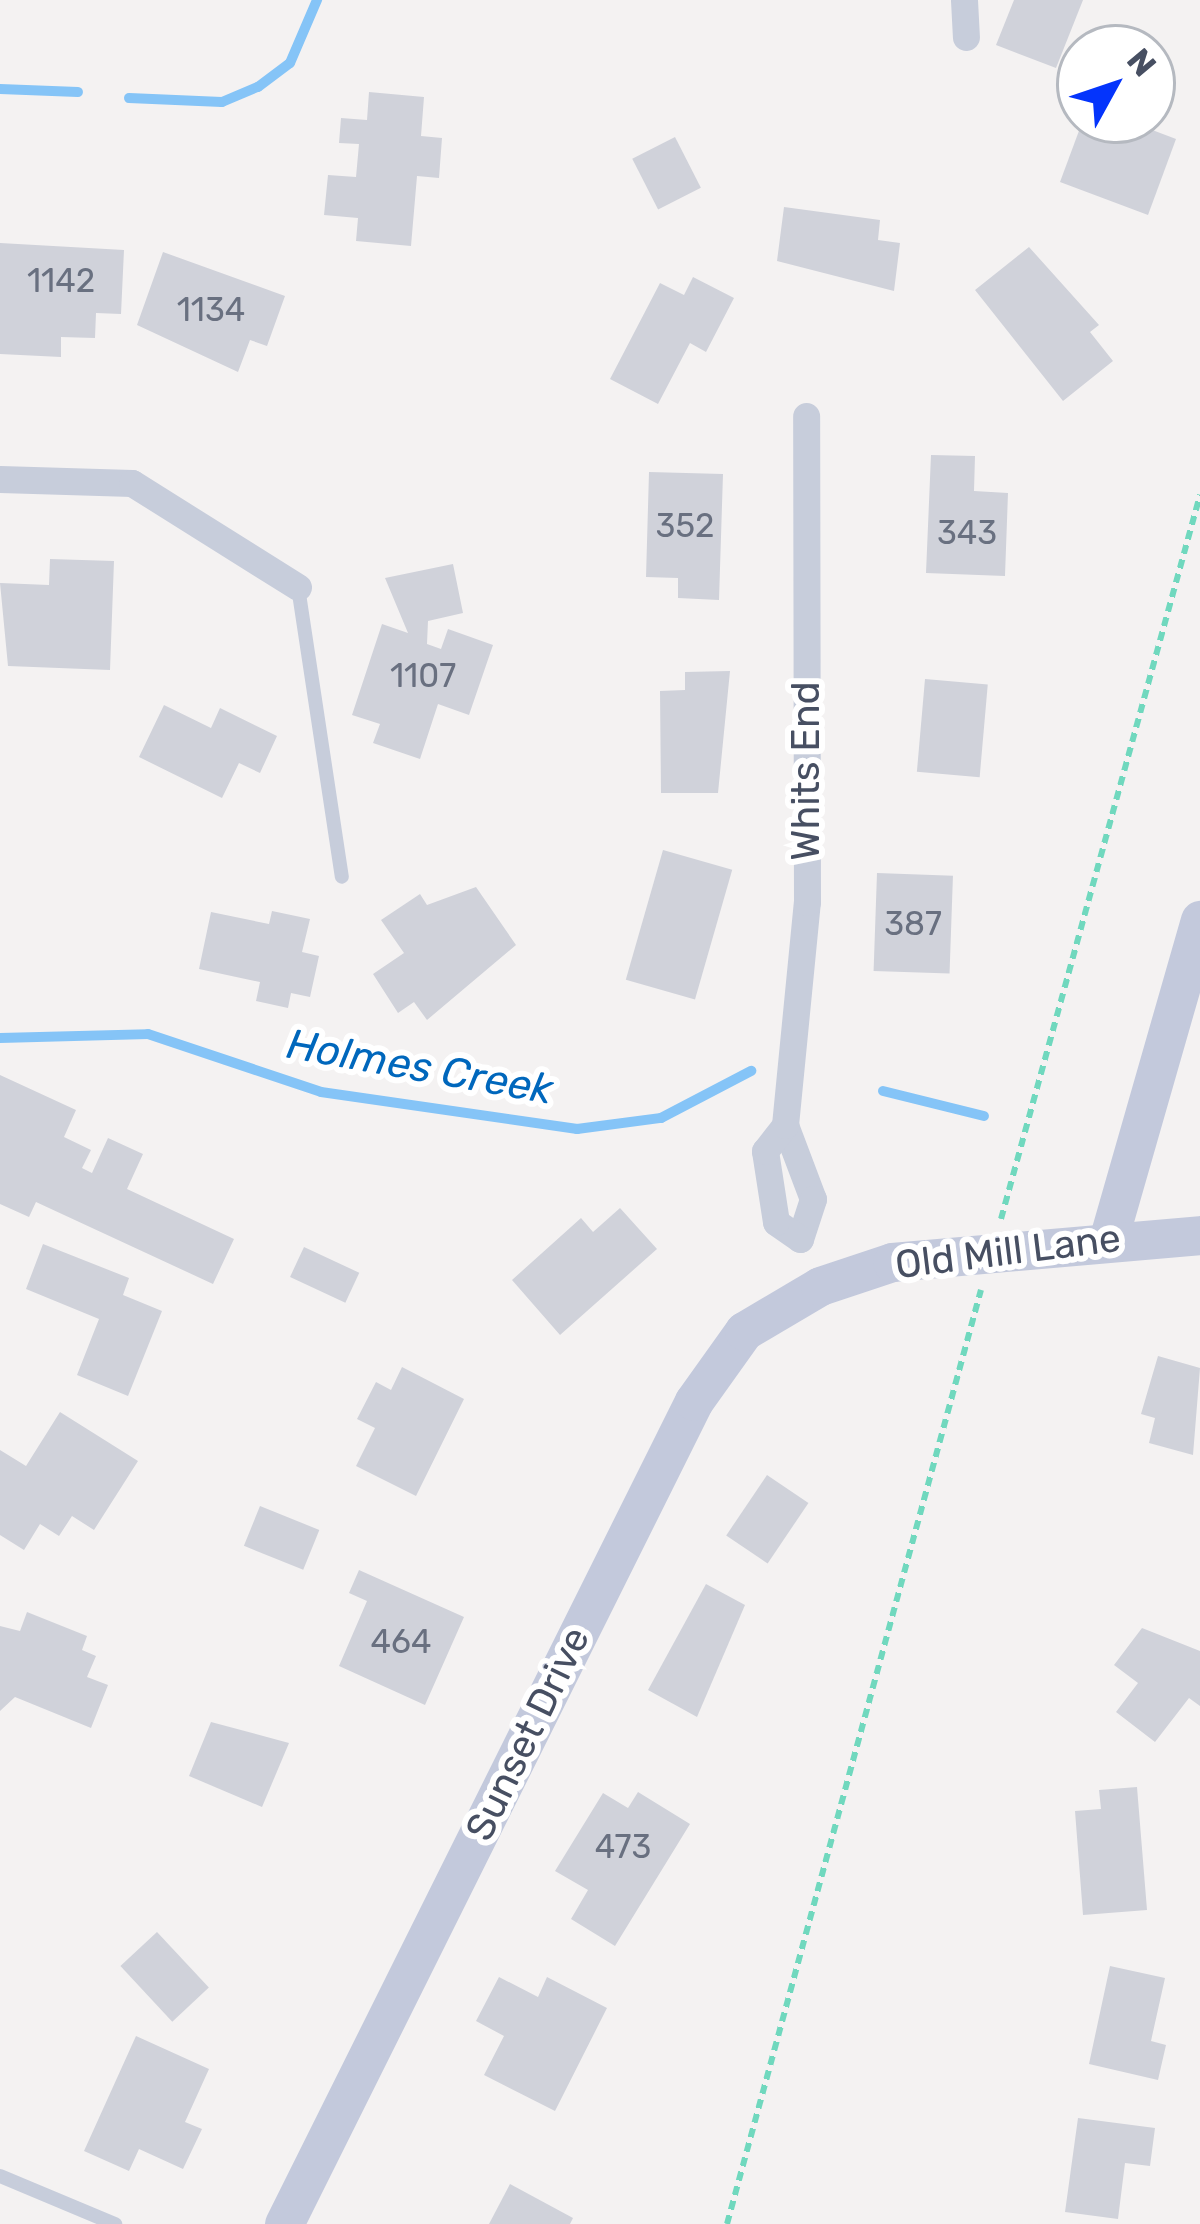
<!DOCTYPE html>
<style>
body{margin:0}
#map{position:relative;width:1200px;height:2224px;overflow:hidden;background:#f4f2f2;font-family:Rubik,sans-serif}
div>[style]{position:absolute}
.stream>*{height:10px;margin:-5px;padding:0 5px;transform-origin:5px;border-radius:5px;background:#85c4f7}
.building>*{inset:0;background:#d0d2da;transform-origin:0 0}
.path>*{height:6px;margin-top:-3px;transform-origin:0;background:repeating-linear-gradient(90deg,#70d8be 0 9px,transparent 0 15px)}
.lane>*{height:14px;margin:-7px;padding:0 7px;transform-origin:7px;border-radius:7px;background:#c7cddb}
.street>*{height:27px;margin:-13.5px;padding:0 13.5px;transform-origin:13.5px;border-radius:13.5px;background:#c7cddb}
.secondary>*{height:39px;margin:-19.5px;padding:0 19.5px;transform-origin:19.5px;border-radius:19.5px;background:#c3c9dc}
span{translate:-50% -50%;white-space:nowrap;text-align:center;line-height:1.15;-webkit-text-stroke:12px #fff;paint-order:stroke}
.number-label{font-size:33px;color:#697080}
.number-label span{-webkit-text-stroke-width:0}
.street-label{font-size:39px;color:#474f62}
.water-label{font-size:42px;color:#0067bc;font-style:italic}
.north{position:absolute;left:1056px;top:24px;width:120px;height:120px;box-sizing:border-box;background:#fff;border:3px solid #b5b9c0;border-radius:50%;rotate:50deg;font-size:33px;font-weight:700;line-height:48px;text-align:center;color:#474f62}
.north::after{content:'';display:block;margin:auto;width:42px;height:54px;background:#0434fc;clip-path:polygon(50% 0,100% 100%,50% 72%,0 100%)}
</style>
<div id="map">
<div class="stream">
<div style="left:0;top:89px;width:78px;rotate:2.2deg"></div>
<div style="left:129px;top:98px;width:93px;rotate:2.5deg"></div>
<div style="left:222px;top:102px;width:39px;rotate:-23deg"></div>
<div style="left:258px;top:87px;width:40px;rotate:-37deg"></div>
<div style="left:290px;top:63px;width:69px;rotate:-66.8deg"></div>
<div style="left:0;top:1038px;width:148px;rotate:-1.5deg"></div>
<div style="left:148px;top:1034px;width:182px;rotate:18.5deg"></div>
<div style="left:321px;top:1092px;width:259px;rotate:8.2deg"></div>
<div style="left:577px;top:1129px;width:85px;rotate:-7.5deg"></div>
<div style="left:661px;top:1118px;width:102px;rotate:-27.6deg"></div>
<div style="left:883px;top:1091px;width:104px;rotate:13.9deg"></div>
</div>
<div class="building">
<div style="clip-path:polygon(1014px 0,1083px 0,1056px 68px,996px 45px)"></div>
<div style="clip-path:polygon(369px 92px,424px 97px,421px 136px,442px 138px,439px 178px,417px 176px,411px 246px,356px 241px,358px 218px,324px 215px,328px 175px,356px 177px,359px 144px,339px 143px,341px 118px,367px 120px)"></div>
<div style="clip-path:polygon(1083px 120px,1126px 120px,1176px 139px,1148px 215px,1060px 182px)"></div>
<div style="left:675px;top:137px;width:57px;height:48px;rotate:63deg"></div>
<div style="clip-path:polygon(784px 207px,880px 220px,878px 240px,900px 243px,894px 291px,777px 261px)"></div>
<div style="clip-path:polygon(0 243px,124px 250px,121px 314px,96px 313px,95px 338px,61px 337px,61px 357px,0 354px)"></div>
<div style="clip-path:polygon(1029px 247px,1099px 325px,1090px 332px,1113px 361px,1063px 401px,975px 290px)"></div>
<div style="clip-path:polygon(163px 252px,285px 296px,267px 346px,250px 340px,238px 372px,137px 325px)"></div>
<div style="clip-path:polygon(693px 277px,734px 298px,706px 352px,690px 343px,658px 404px,610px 379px,660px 283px,684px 295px)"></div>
<div style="clip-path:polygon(931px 455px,975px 456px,974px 491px,1008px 493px,1005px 576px,926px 573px)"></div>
<div style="clip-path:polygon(649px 472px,723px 474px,719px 600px,678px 598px,678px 578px,646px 577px)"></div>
<div style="clip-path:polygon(50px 559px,114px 561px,110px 670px,8px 666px,0 583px,49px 585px)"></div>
<div style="clip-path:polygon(453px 564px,463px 613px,428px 621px,427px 644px,441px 649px,448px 629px,493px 645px,469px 715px,438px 704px,420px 759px,373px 743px,380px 724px,352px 715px,382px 624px,408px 633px,385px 578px)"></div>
<div style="clip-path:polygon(730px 671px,718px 793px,661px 793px,660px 691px,685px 690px,685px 672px)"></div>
<div style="left:925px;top:679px;width:63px;height:93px;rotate:5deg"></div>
<div style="clip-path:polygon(164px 705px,211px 728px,220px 708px,277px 736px,260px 773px,239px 763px,222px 798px,139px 757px)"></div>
<div style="left:663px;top:850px;width:72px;height:135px;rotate:16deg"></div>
<div style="left:877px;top:873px;width:76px;height:98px;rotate:2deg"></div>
<div style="clip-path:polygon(476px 887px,516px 945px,427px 1020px,414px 1002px,398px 1013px,373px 974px,404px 953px,381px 920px,420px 894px,427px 905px)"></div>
<div style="clip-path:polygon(272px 911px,310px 919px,302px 952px,319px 956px,310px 997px,291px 993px,288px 1008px,256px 1001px,260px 982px,199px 969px,211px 912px,269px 924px)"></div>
<div style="clip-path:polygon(0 1075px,76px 1110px,64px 1137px,91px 1150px,82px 1168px,92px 1173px,108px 1138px,143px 1154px,127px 1189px,234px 1239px,213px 1284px,36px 1202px,29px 1217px,0 1204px)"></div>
<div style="clip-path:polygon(620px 1208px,657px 1249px,560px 1335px,512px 1280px,581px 1218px,593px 1232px)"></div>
<div style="clip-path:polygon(43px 1244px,129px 1278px,123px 1295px,162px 1311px,128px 1396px,77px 1375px,99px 1319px,26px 1289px)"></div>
<div style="left:304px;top:1247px;width:61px;height:33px;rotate:25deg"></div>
<div style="clip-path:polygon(1158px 1356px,1200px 1368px,1193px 1455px,1149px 1443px,1155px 1418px,1141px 1414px)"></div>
<div style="clip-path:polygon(402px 1367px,464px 1399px,416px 1496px,356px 1466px,375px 1428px,357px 1419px,376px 1382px,391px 1390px)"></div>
<div style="clip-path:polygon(60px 1412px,138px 1461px,94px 1530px,72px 1516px,59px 1536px,40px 1524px,24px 1550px,0 1535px,0 1450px,26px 1466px)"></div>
<div style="left:767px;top:1475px;width:50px;height:73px;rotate:34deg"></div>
<div style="left:260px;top:1506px;width:64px;height:43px;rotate:22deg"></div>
<div style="clip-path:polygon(359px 1570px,464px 1617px,425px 1705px,339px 1666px,367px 1601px,349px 1593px)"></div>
<div style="clip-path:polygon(706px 1584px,745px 1605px,697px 1717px,648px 1690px)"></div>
<div style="clip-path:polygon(27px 1612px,87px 1636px,82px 1650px,96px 1656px,87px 1677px,108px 1685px,91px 1728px,15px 1697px,0 1711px,0 1626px,20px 1631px)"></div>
<div style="clip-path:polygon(1142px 1628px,1200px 1651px,1200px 1706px,1189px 1698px,1155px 1742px,1116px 1712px,1138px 1683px,1114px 1665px)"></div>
<div style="clip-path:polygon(211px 1722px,289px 1743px,262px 1807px,189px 1776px)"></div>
<div style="clip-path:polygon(1137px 1787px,1147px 1910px,1083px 1915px,1075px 1811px,1101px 1809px,1099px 1790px)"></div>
<div style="clip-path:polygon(638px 1792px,690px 1824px,615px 1946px,571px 1919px,588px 1890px,555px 1871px,603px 1793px,628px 1808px)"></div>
<div style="left:157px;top:1932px;width:76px;height:50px;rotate:47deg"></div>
<div style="clip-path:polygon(1110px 1966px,1165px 1978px,1151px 2041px,1166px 2045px,1158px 2080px,1089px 2064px)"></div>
<div style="clip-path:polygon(499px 1977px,538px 1997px,547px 1977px,607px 2008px,555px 2111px,484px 2075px,504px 2036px,476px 2021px)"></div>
<div style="clip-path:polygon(136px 2036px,209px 2069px,185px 2122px,202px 2129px,183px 2169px,139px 2149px,129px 2171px,84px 2151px)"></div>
<div style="clip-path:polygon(1078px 2118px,1155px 2128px,1150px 2166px,1125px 2163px,1118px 2219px,1065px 2212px)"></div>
<div style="clip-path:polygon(510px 2184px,573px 2218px,570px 2224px,489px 2224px)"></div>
</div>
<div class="path">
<div style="left:1001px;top:1219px;width:751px;rotate:-74.63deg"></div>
<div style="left:727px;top:2224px;width:968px;rotate:-74.79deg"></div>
</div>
<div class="lane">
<div style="left:298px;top:587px;width:293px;rotate:81.4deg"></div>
<div style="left:0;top:2176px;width:125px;rotate:22.7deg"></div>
</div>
<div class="street">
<div style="left:964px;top:0;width:37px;rotate:87deg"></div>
<div style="left:0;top:479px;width:132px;rotate:1.7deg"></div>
<div style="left:132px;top:483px;width:196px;rotate:32.1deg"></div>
<div style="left:785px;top:1125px;width:79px;rotate:69.3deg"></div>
<div style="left:813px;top:1199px;width:42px;rotate:108deg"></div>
<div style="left:800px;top:1239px;width:29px;rotate:-145deg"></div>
<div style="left:776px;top:1222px;width:72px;rotate:-98.8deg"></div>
<div style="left:765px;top:1151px;width:33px;rotate:-52deg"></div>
<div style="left:785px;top:1125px;width:224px;rotate:-84.4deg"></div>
<div style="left:807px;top:902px;width:486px;rotate:-90.1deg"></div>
</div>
<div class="secondary">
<div style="left:1109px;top:1237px;width:330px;rotate:-74deg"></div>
<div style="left:284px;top:2224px;width:919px;rotate:-63.52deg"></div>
<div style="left:694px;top:1401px;width:86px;rotate:-54.5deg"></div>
<div style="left:744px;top:1331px;width:88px;rotate:-30.6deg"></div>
<div style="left:820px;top:1286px;width:76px;rotate:-18.4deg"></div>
<div style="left:892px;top:1262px;width:309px;rotate:-5deg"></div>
</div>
<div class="number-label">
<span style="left:61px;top:281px">1142</span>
<span style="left:211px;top:310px">1134</span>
<span style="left:685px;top:526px">352</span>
<span style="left:967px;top:533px">343</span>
<span style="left:423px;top:676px">1107</span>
<span style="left:913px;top:924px">387</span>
<span style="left:401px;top:1642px">464</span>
<span style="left:623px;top:1847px">473</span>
</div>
<div class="street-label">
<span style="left:806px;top:771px;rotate:-90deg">Whits End</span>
<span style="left:1008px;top:1252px;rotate:-7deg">Old Mill Lane</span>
<span style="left:528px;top:1734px;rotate:-64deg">Sunset Drive</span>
</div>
<div class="water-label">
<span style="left:420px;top:1067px;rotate:10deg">Holmes Creek</span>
</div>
<div class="north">N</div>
</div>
